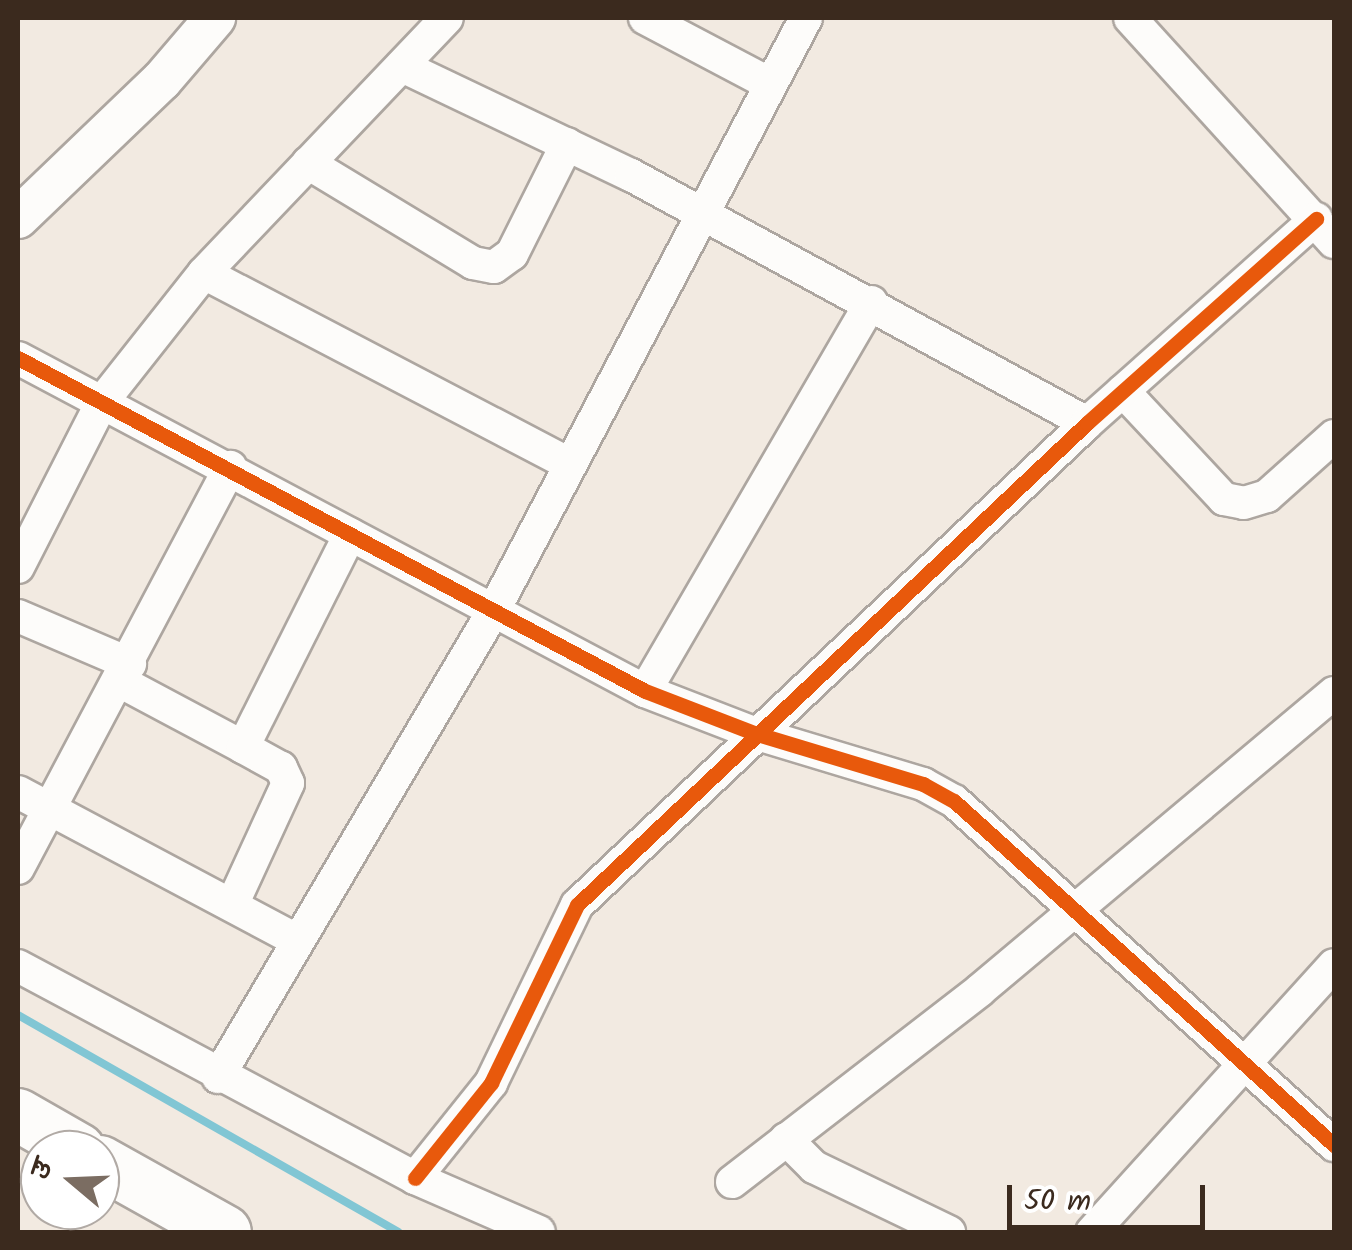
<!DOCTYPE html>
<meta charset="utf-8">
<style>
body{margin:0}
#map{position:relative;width:1352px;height:1250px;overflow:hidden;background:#f2eae1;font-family:Kalam,"Playpen Sans Deva",sans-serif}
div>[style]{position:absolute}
.stream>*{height:8px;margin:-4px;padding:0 4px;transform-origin:4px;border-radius:4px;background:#81c6d4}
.roads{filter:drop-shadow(2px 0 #ada6a0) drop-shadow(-2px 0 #ada6a0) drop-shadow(0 2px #ada6a0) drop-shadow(0 -2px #ada6a0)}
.minor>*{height:32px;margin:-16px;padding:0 16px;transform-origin:16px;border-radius:16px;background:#fdfcfa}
.tertiary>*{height:40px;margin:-20px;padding:0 20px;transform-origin:20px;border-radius:20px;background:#fdfcfa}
.trunk>*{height:52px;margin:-26px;padding:0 26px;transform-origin:26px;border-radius:26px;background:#fdfcfa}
.cycleway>*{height:15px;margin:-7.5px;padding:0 7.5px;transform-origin:7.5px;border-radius:7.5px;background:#e8590c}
span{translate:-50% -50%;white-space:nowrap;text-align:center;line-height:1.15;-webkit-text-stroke:8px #fff;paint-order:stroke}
.frame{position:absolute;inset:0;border:20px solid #3b2a1e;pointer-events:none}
.north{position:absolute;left:20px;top:1130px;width:100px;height:100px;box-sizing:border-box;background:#fff;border:2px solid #b1aaa5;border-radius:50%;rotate:289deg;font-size:28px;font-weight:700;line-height:40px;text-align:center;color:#3b2a1e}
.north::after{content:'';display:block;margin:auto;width:35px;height:45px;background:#7b6d62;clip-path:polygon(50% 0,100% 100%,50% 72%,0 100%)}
.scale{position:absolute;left:1007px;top:1185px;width:198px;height:45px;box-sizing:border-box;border:5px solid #3b2a1e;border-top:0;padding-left:12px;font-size:30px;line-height:35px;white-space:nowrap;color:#3b2a1e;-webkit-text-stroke:8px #fff;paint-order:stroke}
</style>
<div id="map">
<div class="stream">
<div style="left:18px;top:1015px;width:438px;rotate:29.7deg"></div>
</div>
<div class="roads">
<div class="minor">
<div style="left:645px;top:18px;width:141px;rotate:27.8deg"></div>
<div style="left:1130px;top:18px;width:303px;rotate:47.7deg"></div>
<div style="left:402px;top:66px;width:254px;rotate:25.5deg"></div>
<div style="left:631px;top:175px;width:519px;rotate:28.54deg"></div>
<div style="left:308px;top:163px;width:193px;rotate:31.2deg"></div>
<div style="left:473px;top:263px;width:21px;rotate:11deg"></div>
<div style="left:494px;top:267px;width:22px;rotate:-36deg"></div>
<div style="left:512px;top:254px;width:123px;rotate:-63.4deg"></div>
<div style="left:204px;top:273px;width:413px;rotate:27.6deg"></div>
<div style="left:18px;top:358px;width:710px;rotate:27.97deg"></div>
<div style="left:645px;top:691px;width:117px;rotate:21.1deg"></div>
<div style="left:754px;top:733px;width:177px;rotate:16.8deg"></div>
<div style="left:923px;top:784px;width:35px;rotate:29deg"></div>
<div style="left:954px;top:801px;width:513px;rotate:42.15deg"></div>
<div style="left:1123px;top:391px;width:148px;rotate:46.9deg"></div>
<div style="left:1224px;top:499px;width:20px;rotate:11deg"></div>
<div style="left:1244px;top:503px;width:24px;rotate:-17deg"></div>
<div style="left:1267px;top:496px;width:90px;rotate:-41.8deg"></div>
<div style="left:18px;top:567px;width:185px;rotate:-63deg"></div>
<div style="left:102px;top:402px;width:164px;rotate:-51.7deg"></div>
<div style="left:204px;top:273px;width:352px;rotate:-46.4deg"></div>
<div style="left:18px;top:616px;width:122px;rotate:23.2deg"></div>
<div style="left:121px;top:682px;width:138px;rotate:28deg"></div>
<div style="left:243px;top:747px;width:238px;rotate:-63.3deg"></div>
<div style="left:645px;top:691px;width:450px;rotate:-59.8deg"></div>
<div style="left:18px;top:792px;width:315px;rotate:28deg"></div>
<div style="left:18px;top:868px;width:454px;rotate:-62.1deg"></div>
<div style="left:232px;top:905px;width:134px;rotate:-65.3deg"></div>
<div style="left:288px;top:783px;width:17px;rotate:-115deg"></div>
<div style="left:281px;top:768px;width:43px;rotate:-151.1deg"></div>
<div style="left:18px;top:966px;width:450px;rotate:28.1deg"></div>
<div style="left:415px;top:1178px;width:135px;rotate:23.5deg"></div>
<div style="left:218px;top:1077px;width:542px;rotate:-59.42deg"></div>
<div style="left:494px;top:610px;width:669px;rotate:-62.21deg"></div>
<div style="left:786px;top:1139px;width:40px;rotate:45deg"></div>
<div style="left:814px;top:1167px;width:150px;rotate:25.7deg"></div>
<div style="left:415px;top:1178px;width:122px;rotate:-51.3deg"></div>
<div style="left:491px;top:1083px;width:198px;rotate:-64.2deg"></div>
<div style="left:577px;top:905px;width:702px;rotate:-43.38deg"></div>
<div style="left:1087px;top:423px;width:307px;rotate:-41.7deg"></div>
<div style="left:732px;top:1182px;width:314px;rotate:-37.7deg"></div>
<div style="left:980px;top:990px;width:462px;rotate:-40deg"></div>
<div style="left:1092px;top:1232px;width:360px;rotate:-47.8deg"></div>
</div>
<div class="tertiary">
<div style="left:18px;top:218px;width:199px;rotate:-43.8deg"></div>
<div style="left:162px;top:80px;width:82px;rotate:-49.5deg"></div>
</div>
<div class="trunk">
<div style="left:18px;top:1115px;width:70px;rotate:29.8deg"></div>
<div style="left:100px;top:1162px;width:143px;rotate:29.2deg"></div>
</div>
</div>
<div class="cycleway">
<div style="left:18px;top:358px;width:710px;rotate:27.97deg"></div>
<div style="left:645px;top:691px;width:117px;rotate:21.1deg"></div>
<div style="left:754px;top:733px;width:177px;rotate:16.8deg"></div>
<div style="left:923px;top:784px;width:35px;rotate:29deg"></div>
<div style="left:954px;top:801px;width:513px;rotate:42.15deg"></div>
<div style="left:415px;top:1178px;width:122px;rotate:-51.3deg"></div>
<div style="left:491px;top:1083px;width:198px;rotate:-64.2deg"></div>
<div style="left:577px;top:905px;width:702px;rotate:-43.38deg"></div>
<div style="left:1087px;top:423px;width:307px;rotate:-41.7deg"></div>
</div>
<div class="frame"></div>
<div class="north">उ</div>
<div class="scale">50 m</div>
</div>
